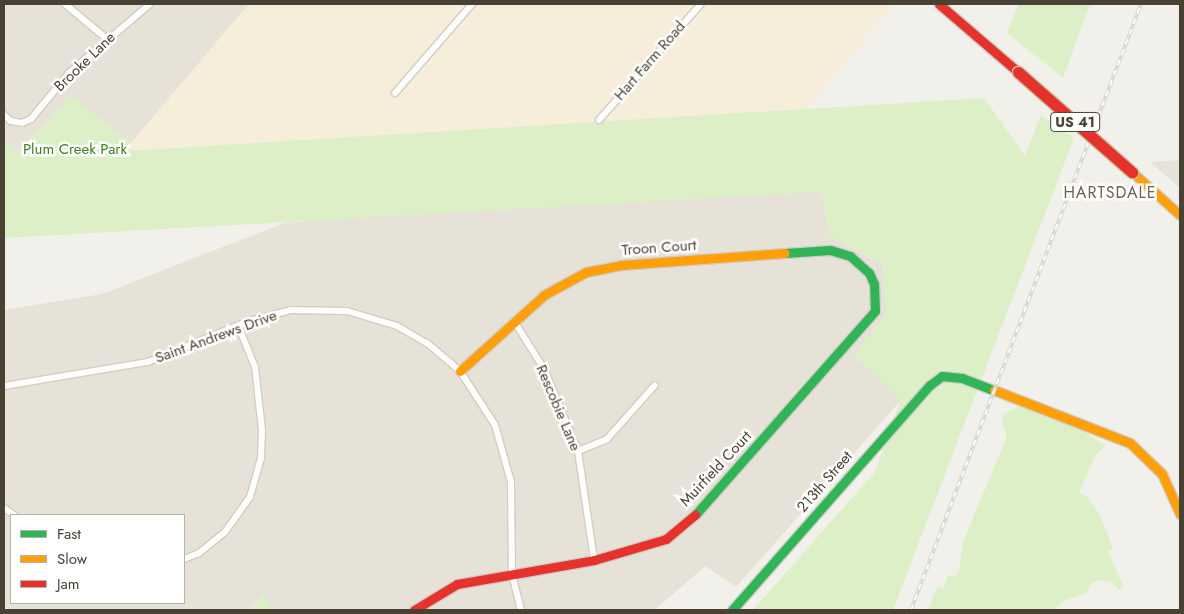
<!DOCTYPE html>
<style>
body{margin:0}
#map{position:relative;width:1184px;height:614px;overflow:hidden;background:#f2f0ea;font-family:Jost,sans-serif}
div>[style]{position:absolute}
.residential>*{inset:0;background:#e6e2d7}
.commercial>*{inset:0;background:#f6eddb}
.industrial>*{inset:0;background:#e5e1db}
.green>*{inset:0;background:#ddefc7}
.roads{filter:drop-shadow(1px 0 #d0cdc7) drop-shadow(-1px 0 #d0cdc7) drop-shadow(0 1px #d0cdc7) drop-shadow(0 -1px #d0cdc7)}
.street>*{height:6px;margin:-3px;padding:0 3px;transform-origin:3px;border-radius:3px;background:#fdfdfc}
.fast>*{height:9px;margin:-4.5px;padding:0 4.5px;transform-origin:4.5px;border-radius:4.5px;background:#30b455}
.slow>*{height:9px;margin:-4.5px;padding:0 4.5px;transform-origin:4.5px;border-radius:4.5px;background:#ff9f0a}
.jam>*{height:9px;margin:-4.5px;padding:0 4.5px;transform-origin:4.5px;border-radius:4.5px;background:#e5322d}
.rail>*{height:4px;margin-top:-2px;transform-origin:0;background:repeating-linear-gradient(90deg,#fff 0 5.5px,#d9d9d8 0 11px);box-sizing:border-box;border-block:1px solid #d9d9d8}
.bridges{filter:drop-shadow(1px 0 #ccc0a2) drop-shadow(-1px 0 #ccc0a2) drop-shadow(0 1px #ccc0a2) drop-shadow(0 -1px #ccc0a2)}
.jam-bridge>*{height:11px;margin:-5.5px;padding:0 5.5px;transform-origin:5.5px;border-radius:5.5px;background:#e5322d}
span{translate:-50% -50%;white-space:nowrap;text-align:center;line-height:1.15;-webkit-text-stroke:5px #fff;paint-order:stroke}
.shield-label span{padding:1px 4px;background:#fff;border:1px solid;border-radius:4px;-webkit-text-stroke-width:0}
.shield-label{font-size:14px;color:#494234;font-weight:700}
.street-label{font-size:15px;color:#494234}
.park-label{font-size:15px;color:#3f8121}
.neighbourhood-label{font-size:16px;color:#6d614a;letter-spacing:1px}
.frame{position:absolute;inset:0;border:5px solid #494234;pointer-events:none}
.legend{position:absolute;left:10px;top:514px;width:175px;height:90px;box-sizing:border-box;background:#fff;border:1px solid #b6b3ae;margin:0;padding:6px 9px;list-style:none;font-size:15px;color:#494234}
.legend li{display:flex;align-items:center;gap:10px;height:25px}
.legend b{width:25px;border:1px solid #b6b3ae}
</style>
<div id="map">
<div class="residential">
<div style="clip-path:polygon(4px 4px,249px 4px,131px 143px,70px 96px,18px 152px,4px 139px)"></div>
<div style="clip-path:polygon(evenodd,821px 192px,830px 235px,883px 265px,886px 314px,854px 356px,902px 399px,736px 587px,705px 566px,655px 610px,273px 610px,263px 595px,249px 610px,9px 610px,4px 606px,4px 310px,102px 294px,284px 223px,574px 200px,821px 192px,11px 515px,184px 515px,184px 603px,11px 603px,11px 515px)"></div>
</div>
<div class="commercial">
<div style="clip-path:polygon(249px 4px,895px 4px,806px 110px,124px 151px)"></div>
</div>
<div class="industrial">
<div style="clip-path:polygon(1180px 160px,1180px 188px,1150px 162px)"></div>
</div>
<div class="green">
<div style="clip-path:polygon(1019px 4px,1090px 4px,1063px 78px,1007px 33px)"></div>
<div style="clip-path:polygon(70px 96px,131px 143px,125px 151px,984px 98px,1025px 156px,1041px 115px,1074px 138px,893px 610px,753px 610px,875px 472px,901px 399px,854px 356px,886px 314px,883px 265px,830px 235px,821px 192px,4px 238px,4px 139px,18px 152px)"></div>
<div style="clip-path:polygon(1019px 406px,1078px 428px,1105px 445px,1096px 455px,1079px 492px,1088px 497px,1100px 515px,1113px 548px,1108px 551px,1124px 587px,1119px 590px,1113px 583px,1098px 580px,1092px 583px,1085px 594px,1066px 600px,1053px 610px,928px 610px,938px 585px,943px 589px,948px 575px,955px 576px,959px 571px,963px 542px,1006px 439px,1006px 432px,1001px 421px,1004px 414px)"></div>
<div style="clip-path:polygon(263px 595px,273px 610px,249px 610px)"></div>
</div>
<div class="roads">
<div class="street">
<div style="left:65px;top:4px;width:55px;rotate:39.8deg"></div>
<div style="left:395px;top:93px;width:118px;rotate:-49.1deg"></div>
<div style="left:4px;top:115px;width:9px;rotate:41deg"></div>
<div style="left:11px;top:121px;width:11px;rotate:10deg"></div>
<div style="left:22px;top:123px;width:10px;rotate:-24deg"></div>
<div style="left:31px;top:119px;width:60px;rotate:-50.4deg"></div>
<div style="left:69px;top:73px;width:106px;rotate:-40.4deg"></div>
<div style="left:599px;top:120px;width:154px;rotate:-48.7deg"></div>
<div style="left:514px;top:321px;width:57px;rotate:58deg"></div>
<div style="left:544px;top:369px;width:89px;rotate:67.5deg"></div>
<div style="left:578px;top:451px;width:110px;rotate:81.6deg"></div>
<div style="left:4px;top:386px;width:146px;rotate:-9.5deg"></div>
<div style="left:148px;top:362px;width:106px;rotate:-22.2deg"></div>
<div style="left:246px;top:322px;width:47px;rotate:-14.9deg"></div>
<div style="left:291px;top:310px;width:56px;rotate:1deg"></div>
<div style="left:347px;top:311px;width:52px;rotate:16.7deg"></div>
<div style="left:397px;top:326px;width:34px;rotate:30deg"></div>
<div style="left:427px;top:343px;width:43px;rotate:40.3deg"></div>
<div style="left:460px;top:371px;width:64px;rotate:57.1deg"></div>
<div style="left:495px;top:425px;width:59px;rotate:74.3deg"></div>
<div style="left:511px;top:482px;width:92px;rotate:89.4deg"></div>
<div style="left:512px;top:574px;width:37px;rotate:76deg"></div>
<div style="left:578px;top:451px;width:31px;rotate:-22deg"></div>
<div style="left:607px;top:439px;width:72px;rotate:-48.4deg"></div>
<div style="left:4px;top:508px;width:12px;rotate:35deg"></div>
<div style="left:184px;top:559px;width:16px;rotate:-22deg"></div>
<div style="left:199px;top:553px;width:33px;rotate:-39deg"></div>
<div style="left:225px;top:532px;width:43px;rotate:-54.5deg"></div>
<div style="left:250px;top:497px;width:41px;rotate:-74.2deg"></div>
<div style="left:261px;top:458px;width:28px;rotate:-88deg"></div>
<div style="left:262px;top:430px;width:63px;rotate:-96.3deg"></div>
<div style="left:255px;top:367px;width:45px;rotate:-112deg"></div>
</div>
<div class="fast">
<div style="left:695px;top:515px;width:272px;rotate:-48.6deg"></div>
<div style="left:875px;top:311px;width:27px;rotate:-92deg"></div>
<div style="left:874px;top:284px;width:12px;rotate:-114deg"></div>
<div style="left:869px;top:273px;width:25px;rotate:-138deg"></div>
<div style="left:850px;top:256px;width:21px;rotate:-163deg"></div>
<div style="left:830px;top:250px;width:45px;rotate:176.2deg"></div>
<div style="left:732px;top:610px;width:300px;rotate:-48.7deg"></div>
<div style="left:930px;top:385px;width:15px;rotate:-37deg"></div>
<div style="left:942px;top:376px;width:20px;rotate:6deg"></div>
<div style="left:962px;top:378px;width:34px;rotate:21deg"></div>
</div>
<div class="slow">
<div style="left:1132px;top:172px;width:64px;rotate:41.9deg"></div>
<div style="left:460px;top:371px;width:113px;rotate:-42.1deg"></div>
<div style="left:544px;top:295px;width:48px;rotate:-28.7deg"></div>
<div style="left:586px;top:272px;width:36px;rotate:-11deg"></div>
<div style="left:621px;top:265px;width:164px;rotate:-4.2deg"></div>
<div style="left:994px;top:390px;width:146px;rotate:21.3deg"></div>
<div style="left:1130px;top:443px;width:45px;rotate:44.1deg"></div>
<div style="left:1162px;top:474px;width:44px;rotate:65.8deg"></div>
</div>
<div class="jam">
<div style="left:939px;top:4px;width:104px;rotate:40.7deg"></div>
<div style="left:414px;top:610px;width:50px;rotate:-31.2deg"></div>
<div style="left:457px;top:584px;width:139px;rotate:-9.9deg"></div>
<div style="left:594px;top:560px;width:75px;rotate:-16.3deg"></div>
<div style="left:666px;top:539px;width:38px;rotate:-40deg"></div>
</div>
</div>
<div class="rail">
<div style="left:911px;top:610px;width:648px;rotate:-69.22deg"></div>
</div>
<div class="bridges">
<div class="jam-bridge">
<div style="left:1018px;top:72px;width:152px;rotate:41.3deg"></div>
</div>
</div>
<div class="shield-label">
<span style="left:1075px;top:122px">US 41</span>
</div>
<div class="street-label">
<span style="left:650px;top:61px;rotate:-49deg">Hart Farm Road</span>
<span style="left:85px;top:62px;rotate:-44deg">Brooke Lane</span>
<span style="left:659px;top:248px;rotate:-4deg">Troon Court</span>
<span style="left:216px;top:337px;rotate:-20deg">Saint Andrews Drive</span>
<span style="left:558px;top:408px;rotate:67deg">Rescobie Lane</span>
<span style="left:716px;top:469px;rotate:-47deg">Muirfield Court</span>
<span style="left:825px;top:482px;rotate:-49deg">213th Street</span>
</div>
<div class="park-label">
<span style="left:75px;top:150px">Plum Creek Park</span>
</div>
<div class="neighbourhood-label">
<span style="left:1110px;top:193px">HARTSDALE</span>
</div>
<div class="frame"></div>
<ul class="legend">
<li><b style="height:6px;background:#30b455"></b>Fast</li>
<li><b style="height:6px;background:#ff9f0a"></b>Slow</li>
<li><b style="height:6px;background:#e5322d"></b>Jam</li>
</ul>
</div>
